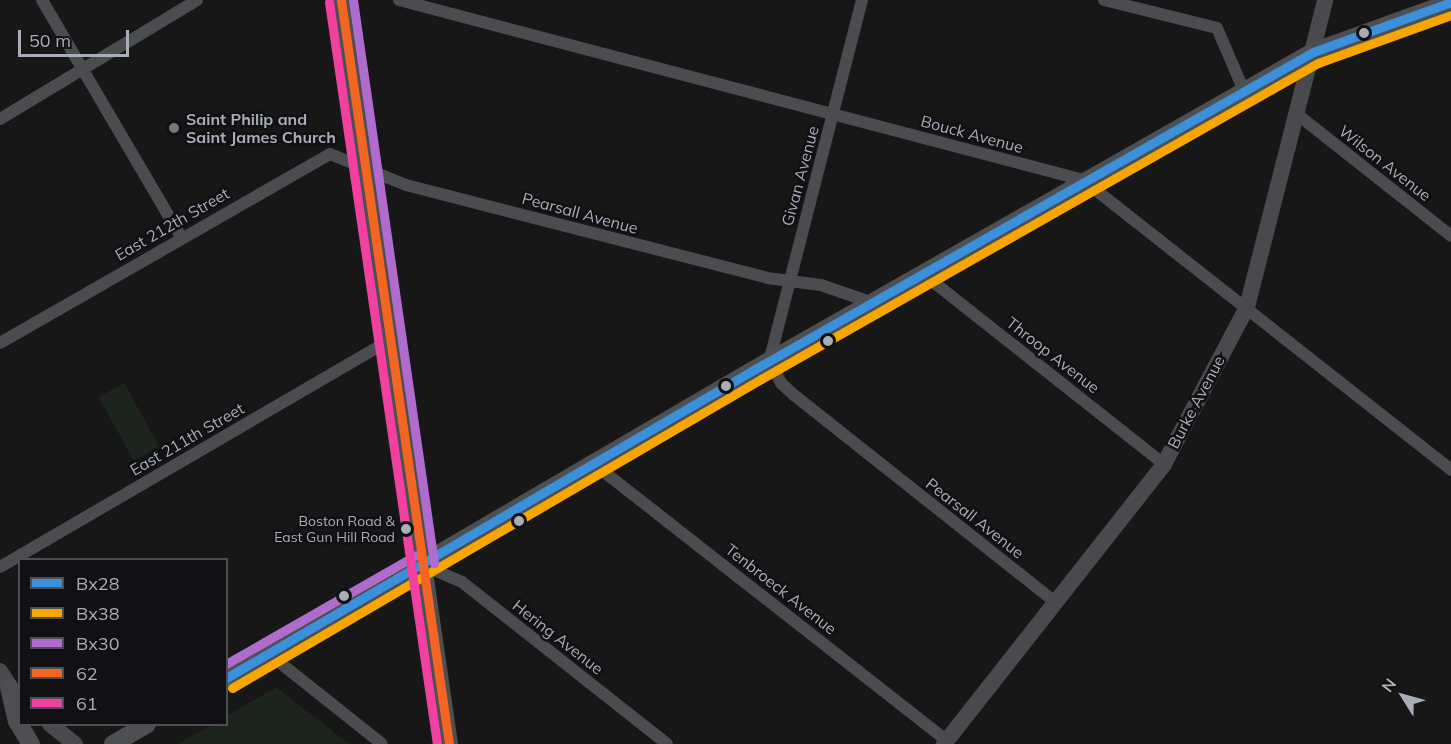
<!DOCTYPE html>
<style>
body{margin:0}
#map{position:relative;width:1451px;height:744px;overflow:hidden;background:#171717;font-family:Mulish,sans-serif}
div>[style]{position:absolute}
.green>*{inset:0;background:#1d241e;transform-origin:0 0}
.street>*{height:12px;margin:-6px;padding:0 6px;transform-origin:6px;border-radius:6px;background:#4b4c50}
.secondary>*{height:16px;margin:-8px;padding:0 8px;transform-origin:8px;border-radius:8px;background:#4a4a4e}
.primary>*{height:18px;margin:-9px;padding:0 9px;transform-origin:9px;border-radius:9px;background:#4d4f52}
.bus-1>*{height:9px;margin:-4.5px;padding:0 4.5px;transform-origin:4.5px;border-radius:4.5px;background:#3a90db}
.bus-2>*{height:9px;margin:-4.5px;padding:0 4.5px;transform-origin:4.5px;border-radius:4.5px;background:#f7a600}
.bus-3>*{height:9px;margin:-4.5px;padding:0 4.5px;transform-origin:4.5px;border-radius:4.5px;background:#b06ccc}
.bus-4>*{height:9px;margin:-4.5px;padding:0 4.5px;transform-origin:4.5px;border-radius:4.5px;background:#f26522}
.bus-5>*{height:9px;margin:-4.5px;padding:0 4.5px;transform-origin:4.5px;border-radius:4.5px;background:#f240a1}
.dots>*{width:16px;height:16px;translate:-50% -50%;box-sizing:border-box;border:3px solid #111113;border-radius:50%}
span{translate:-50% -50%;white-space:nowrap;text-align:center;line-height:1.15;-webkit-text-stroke:5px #111113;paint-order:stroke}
.bus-label{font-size:14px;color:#a8adb8}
.right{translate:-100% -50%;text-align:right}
.poi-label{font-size:16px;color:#a8adb8;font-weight:700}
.left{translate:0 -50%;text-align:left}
.street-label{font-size:16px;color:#a8adb8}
.legend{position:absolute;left:18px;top:558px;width:210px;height:168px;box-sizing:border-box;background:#111113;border:2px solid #4d4f55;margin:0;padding:8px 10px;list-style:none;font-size:18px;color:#a8adb8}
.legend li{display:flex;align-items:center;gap:12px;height:30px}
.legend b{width:30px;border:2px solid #4d4f55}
.north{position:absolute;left:1373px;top:666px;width:60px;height:60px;-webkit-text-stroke:4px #111113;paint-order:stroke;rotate:307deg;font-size:16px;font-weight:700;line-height:24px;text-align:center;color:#a8adb8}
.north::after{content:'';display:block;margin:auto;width:21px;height:27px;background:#a8adb8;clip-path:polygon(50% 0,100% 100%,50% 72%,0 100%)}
.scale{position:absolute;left:18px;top:30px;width:111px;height:27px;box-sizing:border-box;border:3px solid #a8adb8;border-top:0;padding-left:8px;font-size:18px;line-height:21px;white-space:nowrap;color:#a8adb8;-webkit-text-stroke:4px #111113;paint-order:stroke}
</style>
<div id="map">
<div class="green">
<div style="left:124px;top:383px;width:73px;height:29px;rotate:61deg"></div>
<div style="clip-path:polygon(276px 687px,349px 744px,178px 744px,211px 725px,226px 724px,227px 716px)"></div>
</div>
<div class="street">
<div style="left:42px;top:0;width:275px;rotate:59.6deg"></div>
<div style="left:399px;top:0;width:707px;rotate:14.74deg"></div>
<div style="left:1083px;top:180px;width:469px;rotate:38.2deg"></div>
<div style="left:862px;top:0;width:373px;rotate:104.4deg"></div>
<div style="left:769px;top:361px;width:25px;rotate:61deg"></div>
<div style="left:781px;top:383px;width:18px;rotate:43deg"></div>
<div style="left:794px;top:395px;width:335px;rotate:38.4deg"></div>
<div style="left:1104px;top:0;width:116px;rotate:13.9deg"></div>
<div style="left:1217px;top:28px;width:69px;rotate:66.8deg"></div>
<div style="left:1298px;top:115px;width:195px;rotate:38.3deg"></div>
<div style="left:0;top:119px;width:230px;rotate:-31.1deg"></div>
<div style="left:922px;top:273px;width:308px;rotate:38.3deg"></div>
<div style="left:0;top:343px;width:380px;rotate:-29.8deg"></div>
<div style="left:330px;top:154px;width:82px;rotate:22.2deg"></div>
<div style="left:406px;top:185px;width:373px;rotate:14.4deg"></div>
<div style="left:767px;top:278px;width:54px;rotate:7.4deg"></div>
<div style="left:821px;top:285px;width:52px;rotate:19.1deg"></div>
<div style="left:594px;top:464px;width:449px;rotate:38.1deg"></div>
<div style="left:422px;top:565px;width:43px;rotate:23deg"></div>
<div style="left:462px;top:582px;width:261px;rotate:38.3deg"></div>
<div style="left:0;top:567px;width:451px;rotate:-30.2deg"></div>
<div style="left:269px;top:654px;width:144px;rotate:38.5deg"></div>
</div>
<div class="secondary">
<div style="left:0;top:671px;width:31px;rotate:57deg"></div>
<div style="left:50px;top:724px;width:32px;rotate:39deg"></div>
<div style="left:944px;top:744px;width:356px;rotate:-51.8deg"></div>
<div style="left:1164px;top:464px;width:178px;rotate:-62.1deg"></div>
<div style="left:1247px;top:307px;width:317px;rotate:-75.7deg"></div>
</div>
<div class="primary">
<div style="left:341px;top:0;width:752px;rotate:81.74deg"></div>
<div style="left:226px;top:678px;width:613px;rotate:-30.29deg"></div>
<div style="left:755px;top:369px;width:642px;rotate:-29.6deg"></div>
<div style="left:1313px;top:52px;width:147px;rotate:-19.9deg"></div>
<div style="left:9px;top:687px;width:35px;rotate:77deg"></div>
<div style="left:17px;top:721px;width:27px;rotate:59deg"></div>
<div style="left:113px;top:744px;width:39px;rotate:-30deg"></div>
</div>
<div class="bus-1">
<div style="left:226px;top:678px;width:613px;rotate:-30.29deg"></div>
<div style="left:755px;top:369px;width:642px;rotate:-29.6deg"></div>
<div style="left:1313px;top:52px;width:147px;rotate:-19.9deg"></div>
</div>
<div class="bus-2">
<div style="left:232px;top:688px;width:613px;rotate:-30.29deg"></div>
<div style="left:761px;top:379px;width:640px;rotate:-29.57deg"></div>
<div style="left:1318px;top:63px;width:141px;rotate:-19.8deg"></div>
</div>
<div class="bus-3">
<div style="left:353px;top:0;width:569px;rotate:81.81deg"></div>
<div style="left:226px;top:664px;width:219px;rotate:-29.8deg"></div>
</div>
<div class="bus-4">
<div style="left:341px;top:0;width:752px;rotate:81.74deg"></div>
</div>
<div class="bus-5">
<div style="left:329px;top:2px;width:750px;rotate:81.72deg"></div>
</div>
<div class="dots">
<div style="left:1364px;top:33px;background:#a8adb8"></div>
<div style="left:174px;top:128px;background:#757880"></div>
<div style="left:828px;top:341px;background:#a8adb8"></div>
<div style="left:726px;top:386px;background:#a8adb8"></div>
<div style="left:519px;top:521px;background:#a8adb8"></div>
<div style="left:406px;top:529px;background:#a8adb8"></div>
<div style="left:344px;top:596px;background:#a8adb8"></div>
</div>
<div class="bus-label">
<span class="right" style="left:395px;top:529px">Boston Road &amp;<br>East Gun Hill Road</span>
</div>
<div class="poi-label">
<span class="left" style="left:186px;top:128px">Saint Philip and<br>Saint James Church</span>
</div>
<div class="street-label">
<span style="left:972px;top:134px;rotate:15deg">Bouck Avenue</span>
<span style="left:1385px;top:163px;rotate:38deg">Wilson Avenue</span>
<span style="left:800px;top:176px;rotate:-75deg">Givan Avenue</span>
<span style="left:580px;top:213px;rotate:15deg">Pearsall Avenue</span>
<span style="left:172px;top:224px;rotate:-30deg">East 212th Street</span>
<span style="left:1053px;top:355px;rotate:38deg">Throop Avenue</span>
<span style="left:1196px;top:402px;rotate:-62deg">Burke Avenue</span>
<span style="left:187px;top:439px;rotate:-30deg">East 211th Street</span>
<span style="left:975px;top:518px;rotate:38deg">Pearsall Avenue</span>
<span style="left:781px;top:589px;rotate:38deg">Tenbroeck Avenue</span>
<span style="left:558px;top:637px;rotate:38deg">Hering Avenue</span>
</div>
<ul class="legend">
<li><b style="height:8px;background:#3a90db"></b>Bx28</li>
<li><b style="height:8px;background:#f7a600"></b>Bx38</li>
<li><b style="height:8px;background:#b06ccc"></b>Bx30</li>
<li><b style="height:8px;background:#f26522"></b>62</li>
<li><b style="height:8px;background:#f240a1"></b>61</li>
</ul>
<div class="north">N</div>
<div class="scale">50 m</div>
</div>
